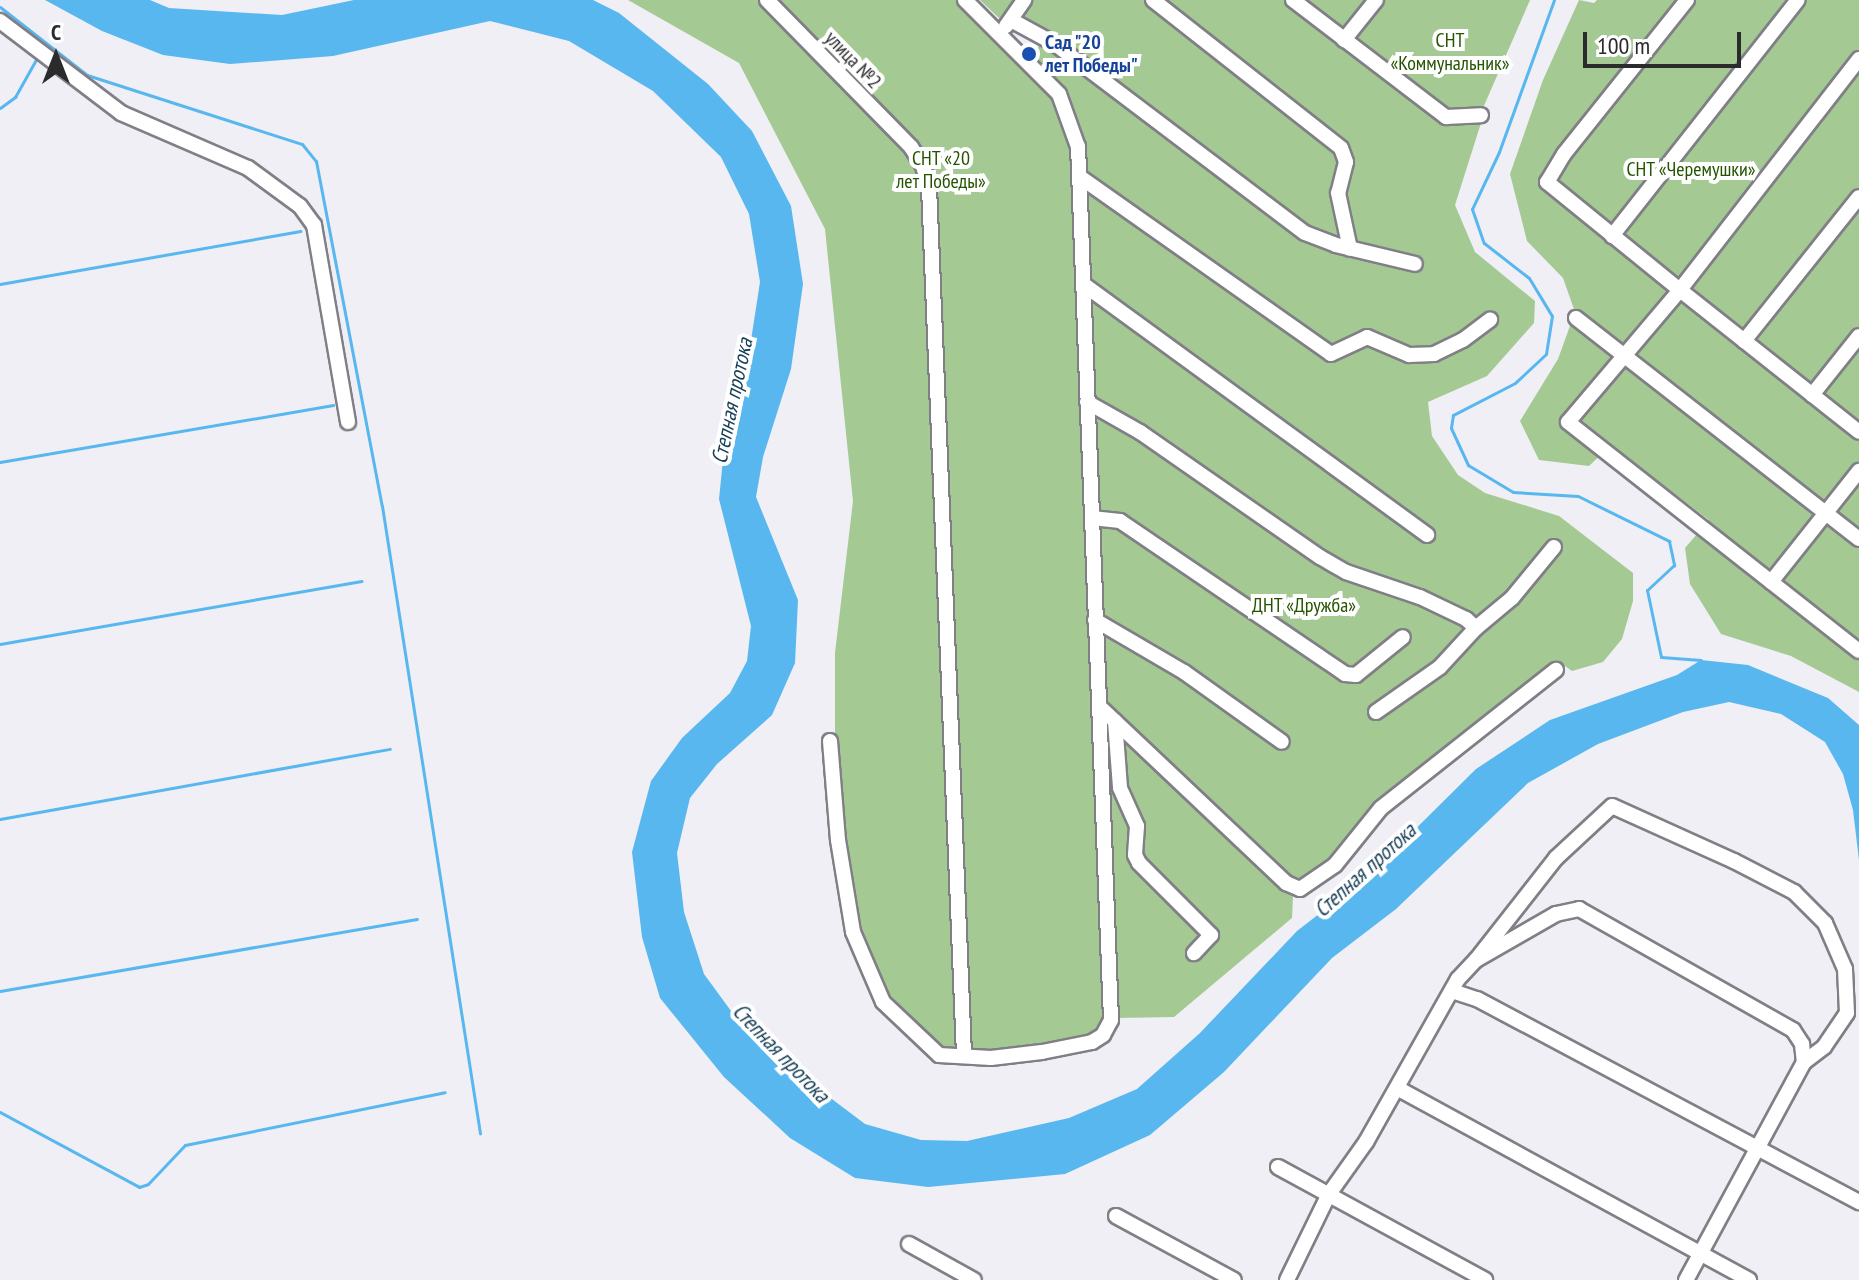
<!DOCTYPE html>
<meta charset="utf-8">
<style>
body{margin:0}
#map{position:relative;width:1859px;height:1280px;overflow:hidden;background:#efeff5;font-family:"PT Sans Narrow",sans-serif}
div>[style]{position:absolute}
.green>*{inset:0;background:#a4c993}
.water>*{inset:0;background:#58b7ef}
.stream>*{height:3px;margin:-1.5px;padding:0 1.5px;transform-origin:1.5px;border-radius:1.5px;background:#58b7ef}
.roads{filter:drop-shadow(2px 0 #807f86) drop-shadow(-2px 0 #807f86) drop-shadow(0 2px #807f86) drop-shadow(0 -2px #807f86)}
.minor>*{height:14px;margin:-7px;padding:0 7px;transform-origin:7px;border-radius:7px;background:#fff}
.dots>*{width:22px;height:22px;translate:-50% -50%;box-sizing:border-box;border:4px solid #fff;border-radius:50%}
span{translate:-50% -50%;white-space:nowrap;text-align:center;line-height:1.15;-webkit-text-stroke:8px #fff;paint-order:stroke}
.park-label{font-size:20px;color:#245400}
.transit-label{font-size:20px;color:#164399;font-weight:700}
.left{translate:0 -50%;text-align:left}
.street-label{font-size:20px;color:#2b2a2d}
.water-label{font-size:22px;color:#163e55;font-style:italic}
.north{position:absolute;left:16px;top:16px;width:80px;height:80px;-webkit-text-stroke:6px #fff;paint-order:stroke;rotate:0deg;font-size:22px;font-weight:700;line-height:32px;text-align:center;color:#2b2a2d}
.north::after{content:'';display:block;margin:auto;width:28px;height:36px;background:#2b2a2d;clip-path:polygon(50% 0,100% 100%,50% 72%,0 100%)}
.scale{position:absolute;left:1583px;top:32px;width:158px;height:36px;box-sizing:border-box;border:4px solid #2b2a2d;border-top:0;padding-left:10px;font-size:24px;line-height:28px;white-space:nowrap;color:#2b2a2d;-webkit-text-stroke:6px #fff;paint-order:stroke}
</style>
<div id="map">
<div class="green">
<div style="clip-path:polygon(628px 0,960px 0,1051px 96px,1069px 134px,1075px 202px,1105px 1024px,1096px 1037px,991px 1054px,941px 1052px,887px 999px,859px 932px,845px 841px,835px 739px,835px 653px,853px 501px,825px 229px,739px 63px)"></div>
<div style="clip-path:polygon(980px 0,1284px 0,1445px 125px,1481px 123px,1455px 205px,1475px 252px,1535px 301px,1534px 323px,1487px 376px,1428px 402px,1432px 436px,1458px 475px,1485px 493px,1559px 516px,1633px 573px,1633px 601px,1622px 639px,1603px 662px,1572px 671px,1558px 661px,1469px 729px,1374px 809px,1336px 857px,1288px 891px,1293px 896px,1292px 918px,1174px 1017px,1118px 1018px,1082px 153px,1067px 93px,1031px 56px,1049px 33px,1010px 10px,1000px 19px)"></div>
<div style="clip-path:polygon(1300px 0,1530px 0,1483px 108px,1446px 115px)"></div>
<div style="clip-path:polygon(1579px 0,1594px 3px,1597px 0,1859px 0,1859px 692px,1791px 656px,1721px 634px,1690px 584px,1685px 548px,1709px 520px,1611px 445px,1589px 466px,1539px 460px,1520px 421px,1558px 359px,1575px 312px,1563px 278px,1527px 241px,1510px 174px,1543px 80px)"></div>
</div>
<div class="water">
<div style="clip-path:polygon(45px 0,150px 0,169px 8px,282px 15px,354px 0,593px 0,619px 13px,708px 84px,752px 131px,791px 206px,803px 284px,791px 369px,763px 457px,756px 497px,798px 600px,795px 663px,772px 715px,717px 764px,690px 798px,677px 853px,684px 912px,704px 974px,734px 1015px,796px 1072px,865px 1124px,921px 1140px,967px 1141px,1069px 1118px,1137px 1089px,1200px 1033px,1297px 931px,1368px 876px,1476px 769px,1550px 720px,1677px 675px,1701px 660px,1748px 665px,1828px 698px,1859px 725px,1859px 860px,1853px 810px,1843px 774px,1825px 742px,1781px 714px,1729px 702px,1683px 712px,1598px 744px,1528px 783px,1396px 909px,1332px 958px,1224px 1072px,1150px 1135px,1065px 1174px,928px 1187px,855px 1178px,790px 1138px,724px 1077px,660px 998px,642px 937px,632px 852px,651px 781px,682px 738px,730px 693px,747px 661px,751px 626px,719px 499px,725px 440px,743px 392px,760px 282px,749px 214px,721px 157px,653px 91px,569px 41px,490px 21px,333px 56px,230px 64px,163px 55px,102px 31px)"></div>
</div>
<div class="stream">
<div style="left:1554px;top:0;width:162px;rotate:109.9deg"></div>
<div style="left:1499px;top:152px;width:63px;rotate:115.3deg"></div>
<div style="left:1472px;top:209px;width:36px;rotate:71deg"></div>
<div style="left:1484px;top:243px;width:57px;rotate:37.9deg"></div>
<div style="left:1529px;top:278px;width:44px;rotate:58.8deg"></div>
<div style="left:1552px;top:316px;width:38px;rotate:99deg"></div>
<div style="left:1546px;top:354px;width:42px;rotate:136.9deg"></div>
<div style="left:1515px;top:383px;width:70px;rotate:152.7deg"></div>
<div style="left:1453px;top:415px;width:13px;rotate:99deg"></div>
<div style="left:1451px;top:428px;width:41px;rotate:65.3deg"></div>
<div style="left:1468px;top:465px;width:52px;rotate:31deg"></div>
<div style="left:1513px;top:492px;width:65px;rotate:3.5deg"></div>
<div style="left:1578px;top:496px;width:102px;rotate:26.3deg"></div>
<div style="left:1669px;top:541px;width:25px;rotate:78deg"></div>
<div style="left:1674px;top:565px;width:37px;rotate:137deg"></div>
<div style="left:1647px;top:590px;width:68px;rotate:78.2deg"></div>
<div style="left:1661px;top:657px;width:40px;rotate:4.3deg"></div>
<div style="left:0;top:7px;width:110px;rotate:38deg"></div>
<div style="left:87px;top:75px;width:226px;rotate:17.8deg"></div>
<div style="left:302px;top:144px;width:22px;rotate:51deg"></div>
<div style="left:316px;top:161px;width:351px;rotate:79.2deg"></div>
<div style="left:382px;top:506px;width:635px;rotate:81.12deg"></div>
<div style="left:0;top:108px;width:19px;rotate:-36deg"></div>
<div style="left:15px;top:97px;width:47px;rotate:-60.7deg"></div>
<div style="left:0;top:284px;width:305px;rotate:-10deg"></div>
<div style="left:0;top:462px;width:338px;rotate:-9.7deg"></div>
<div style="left:0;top:644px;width:367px;rotate:-9.9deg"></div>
<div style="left:0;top:819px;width:396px;rotate:-10.2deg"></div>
<div style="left:0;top:991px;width:423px;rotate:-9.8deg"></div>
<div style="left:0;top:1112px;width:158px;rotate:28.3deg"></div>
<div style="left:139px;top:1187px;width:9px;rotate:-18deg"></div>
<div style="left:148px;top:1184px;width:54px;rotate:-46.5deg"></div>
<div style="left:185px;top:1145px;width:265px;rotate:-11.5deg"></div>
</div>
<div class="roads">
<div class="minor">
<div style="left:767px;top:0;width:206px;rotate:45.6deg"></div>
<div style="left:911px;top:147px;width:22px;rotate:58deg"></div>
<div style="left:923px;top:166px;width:22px;rotate:74deg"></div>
<div style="left:929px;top:187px;width:869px;rotate:87.69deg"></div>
<div style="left:1153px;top:0;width:239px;rotate:38.2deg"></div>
<div style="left:1341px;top:148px;width:15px;rotate:70deg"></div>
<div style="left:1346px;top:162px;width:32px;rotate:104deg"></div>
<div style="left:1338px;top:193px;width:57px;rotate:77.9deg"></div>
<div style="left:1293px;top:0;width:193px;rotate:37.4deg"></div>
<div style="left:1446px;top:117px;width:35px;rotate:-3deg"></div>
<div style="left:1687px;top:0;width:197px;rotate:128.6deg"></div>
<div style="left:1564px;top:154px;width:33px;rotate:121deg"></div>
<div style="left:1547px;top:182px;width:171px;rotate:39.1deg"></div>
<div style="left:1680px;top:290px;width:173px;rotate:130.3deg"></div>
<div style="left:1568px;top:422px;width:370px;rotate:38.2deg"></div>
<div style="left:1011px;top:20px;width:50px;rotate:28.6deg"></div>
<div style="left:1055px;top:44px;width:313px;rotate:37.1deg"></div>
<div style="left:1305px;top:233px;width:33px;rotate:21deg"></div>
<div style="left:1336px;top:245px;width:81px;rotate:13.5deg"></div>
<div style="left:0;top:21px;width:152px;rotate:37.2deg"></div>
<div style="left:121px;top:113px;width:138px;rotate:23.4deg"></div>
<div style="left:248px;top:168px;width:64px;rotate:36.2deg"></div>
<div style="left:300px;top:206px;width:24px;rotate:54deg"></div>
<div style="left:314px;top:225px;width:200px;rotate:80.2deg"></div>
<div style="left:1006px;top:26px;width:32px;rotate:-55deg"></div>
<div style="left:1344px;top:40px;width:51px;rotate:-51.3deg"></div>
<div style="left:1859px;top:59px;width:292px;rotate:127.8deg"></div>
<div style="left:1680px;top:290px;width:228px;rotate:38.4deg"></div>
<div style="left:1080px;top:177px;width:307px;rotate:35.2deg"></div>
<div style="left:1331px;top:354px;width:40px;rotate:-25deg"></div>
<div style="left:1367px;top:337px;width:46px;rotate:23.2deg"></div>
<div style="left:1409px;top:355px;width:25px;rotate:-2deg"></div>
<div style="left:1434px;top:354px;width:32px;rotate:-26deg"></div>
<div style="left:1463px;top:340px;width:34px;rotate:-37deg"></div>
<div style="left:1612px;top:236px;width:300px;rotate:-51.8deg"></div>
<div style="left:1083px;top:284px;width:426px;rotate:36.1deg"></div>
<div style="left:1576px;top:318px;width:359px;rotate:38deg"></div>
<div style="left:1744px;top:341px;width:184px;rotate:-51.4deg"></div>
<div style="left:1812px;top:395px;width:75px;rotate:-51.5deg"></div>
<div style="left:1087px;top:402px;width:61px;rotate:29.5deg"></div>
<div style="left:1140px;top:432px;width:219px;rotate:34.8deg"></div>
<div style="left:1320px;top:557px;width:30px;rotate:30deg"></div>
<div style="left:1346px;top:572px;width:78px;rotate:18.7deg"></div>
<div style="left:1420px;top:597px;width:51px;rotate:25.6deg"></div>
<div style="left:1466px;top:619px;width:13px;rotate:42deg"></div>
<div style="left:1092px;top:518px;width:28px;rotate:6deg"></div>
<div style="left:1120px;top:521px;width:272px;rotate:34.2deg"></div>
<div style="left:1345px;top:674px;width:11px;rotate:5deg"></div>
<div style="left:1356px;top:675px;width:60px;rotate:-39deg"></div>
<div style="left:1771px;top:582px;width:142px;rotate:-51.6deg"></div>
<div style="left:1095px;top:620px;width:103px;rotate:30.3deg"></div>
<div style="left:1184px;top:672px;width:120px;rotate:35.5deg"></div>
<div style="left:1100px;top:707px;width:256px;rotate:43.4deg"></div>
<div style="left:1286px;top:883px;width:15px;rotate:23deg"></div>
<div style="left:1300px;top:889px;width:42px;rotate:-34.4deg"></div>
<div style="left:1335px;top:865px;width:73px;rotate:-51.1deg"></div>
<div style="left:1381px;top:808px;width:223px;rotate:-38.3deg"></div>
<div style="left:1376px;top:712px;width:78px;rotate:-35.1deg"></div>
<div style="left:1440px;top:667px;width:53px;rotate:-47.3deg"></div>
<div style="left:1476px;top:628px;width:47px;rotate:-39.8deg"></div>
<div style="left:1512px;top:598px;width:66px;rotate:-50.5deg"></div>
<div style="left:1115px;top:721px;width:67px;rotate:85.7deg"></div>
<div style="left:1120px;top:788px;width:42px;rotate:65.9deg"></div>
<div style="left:1137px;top:826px;width:29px;rotate:94deg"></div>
<div style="left:1135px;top:855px;width:9px;rotate:63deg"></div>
<div style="left:1139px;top:863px;width:102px;rotate:45deg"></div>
<div style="left:1211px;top:935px;width:25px;rotate:133deg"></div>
<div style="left:830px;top:741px;width:99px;rotate:85.4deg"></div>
<div style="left:838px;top:840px;width:93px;rotate:80.7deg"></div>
<div style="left:853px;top:932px;width:76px;rotate:66.8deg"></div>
<div style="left:883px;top:1002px;width:77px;rotate:43.4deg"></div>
<div style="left:939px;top:1055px;width:52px;rotate:3.3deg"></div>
<div style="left:991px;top:1058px;width:51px;rotate:-6.7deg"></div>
<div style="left:1042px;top:1052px;width:51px;rotate:-11.3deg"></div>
<div style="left:1092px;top:1042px;width:13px;rotate:-32deg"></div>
<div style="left:1103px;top:1035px;width:17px;rotate:-62deg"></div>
<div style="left:1111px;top:1020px;width:874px;rotate:-92.16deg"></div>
<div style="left:1078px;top:147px;width:56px;rotate:-109.7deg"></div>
<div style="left:1059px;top:94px;width:133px;rotate:-135deg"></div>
<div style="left:1476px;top:960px;width:130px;rotate:-51.9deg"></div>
<div style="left:1556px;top:858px;width:76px;rotate:-42.9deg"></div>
<div style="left:1612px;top:806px;width:134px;rotate:24.3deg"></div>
<div style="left:1734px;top:861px;width:68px;rotate:27.3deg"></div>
<div style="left:1794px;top:892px;width:44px;rotate:45deg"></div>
<div style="left:1825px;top:923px;width:50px;rotate:66.5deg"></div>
<div style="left:1845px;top:969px;width:44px;rotate:87.4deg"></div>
<div style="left:1847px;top:1013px;width:41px;rotate:124.1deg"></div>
<div style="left:1824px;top:1047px;width:25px;rotate:143deg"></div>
<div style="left:1804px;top:1062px;width:248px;rotate:118.4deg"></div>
<div style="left:1452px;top:991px;width:26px;rotate:18deg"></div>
<div style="left:1477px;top:999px;width:433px;rotate:28deg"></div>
<div style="left:1397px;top:1088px;width:401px;rotate:28.6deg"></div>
<div style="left:1278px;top:1167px;width:236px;rotate:28.6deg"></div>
<div style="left:1116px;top:1216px;width:134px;rotate:28.5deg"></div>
<div style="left:909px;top:1244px;width:74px;rotate:29deg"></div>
<div style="left:1287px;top:1280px;width:96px;rotate:-64deg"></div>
<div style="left:1329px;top:1194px;width:64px;rotate:-54.6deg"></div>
<div style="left:1366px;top:1142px;width:187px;rotate:-60.6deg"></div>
<div style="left:1458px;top:979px;width:26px;rotate:-47deg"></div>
<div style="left:1476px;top:960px;width:92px;rotate:-29.9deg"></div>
<div style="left:1556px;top:914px;width:24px;rotate:-12deg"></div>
<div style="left:1579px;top:909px;width:246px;rotate:29.5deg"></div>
<div style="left:1793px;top:1030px;width:17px;rotate:57deg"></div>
<div style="left:1802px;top:1044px;width:18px;rotate:84deg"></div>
</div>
</div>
<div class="dots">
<div style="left:1029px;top:54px;background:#1a4fb4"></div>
</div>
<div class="park-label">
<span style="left:1450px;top:52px">СНТ<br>«Коммунальник»</span>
<span style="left:941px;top:170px">СНТ «20<br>лет Победы»</span>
<span style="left:1691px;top:169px">СНТ «Черемушки»</span>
<span style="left:1304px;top:605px">ДНТ «Дружба»</span>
</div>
<div class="transit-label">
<span class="left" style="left:1045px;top:54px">Сад "20<br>лет Победы"</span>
</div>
<div class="street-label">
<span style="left:853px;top:60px;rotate:46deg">улица №2</span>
</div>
<div class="water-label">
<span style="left:732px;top:401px;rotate:-78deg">Степная протока</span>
<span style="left:1365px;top:870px;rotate:-42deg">Степная протока</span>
<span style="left:781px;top:1053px;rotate:46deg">Степная протока</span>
</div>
<div class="north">С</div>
<div class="scale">100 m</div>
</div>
